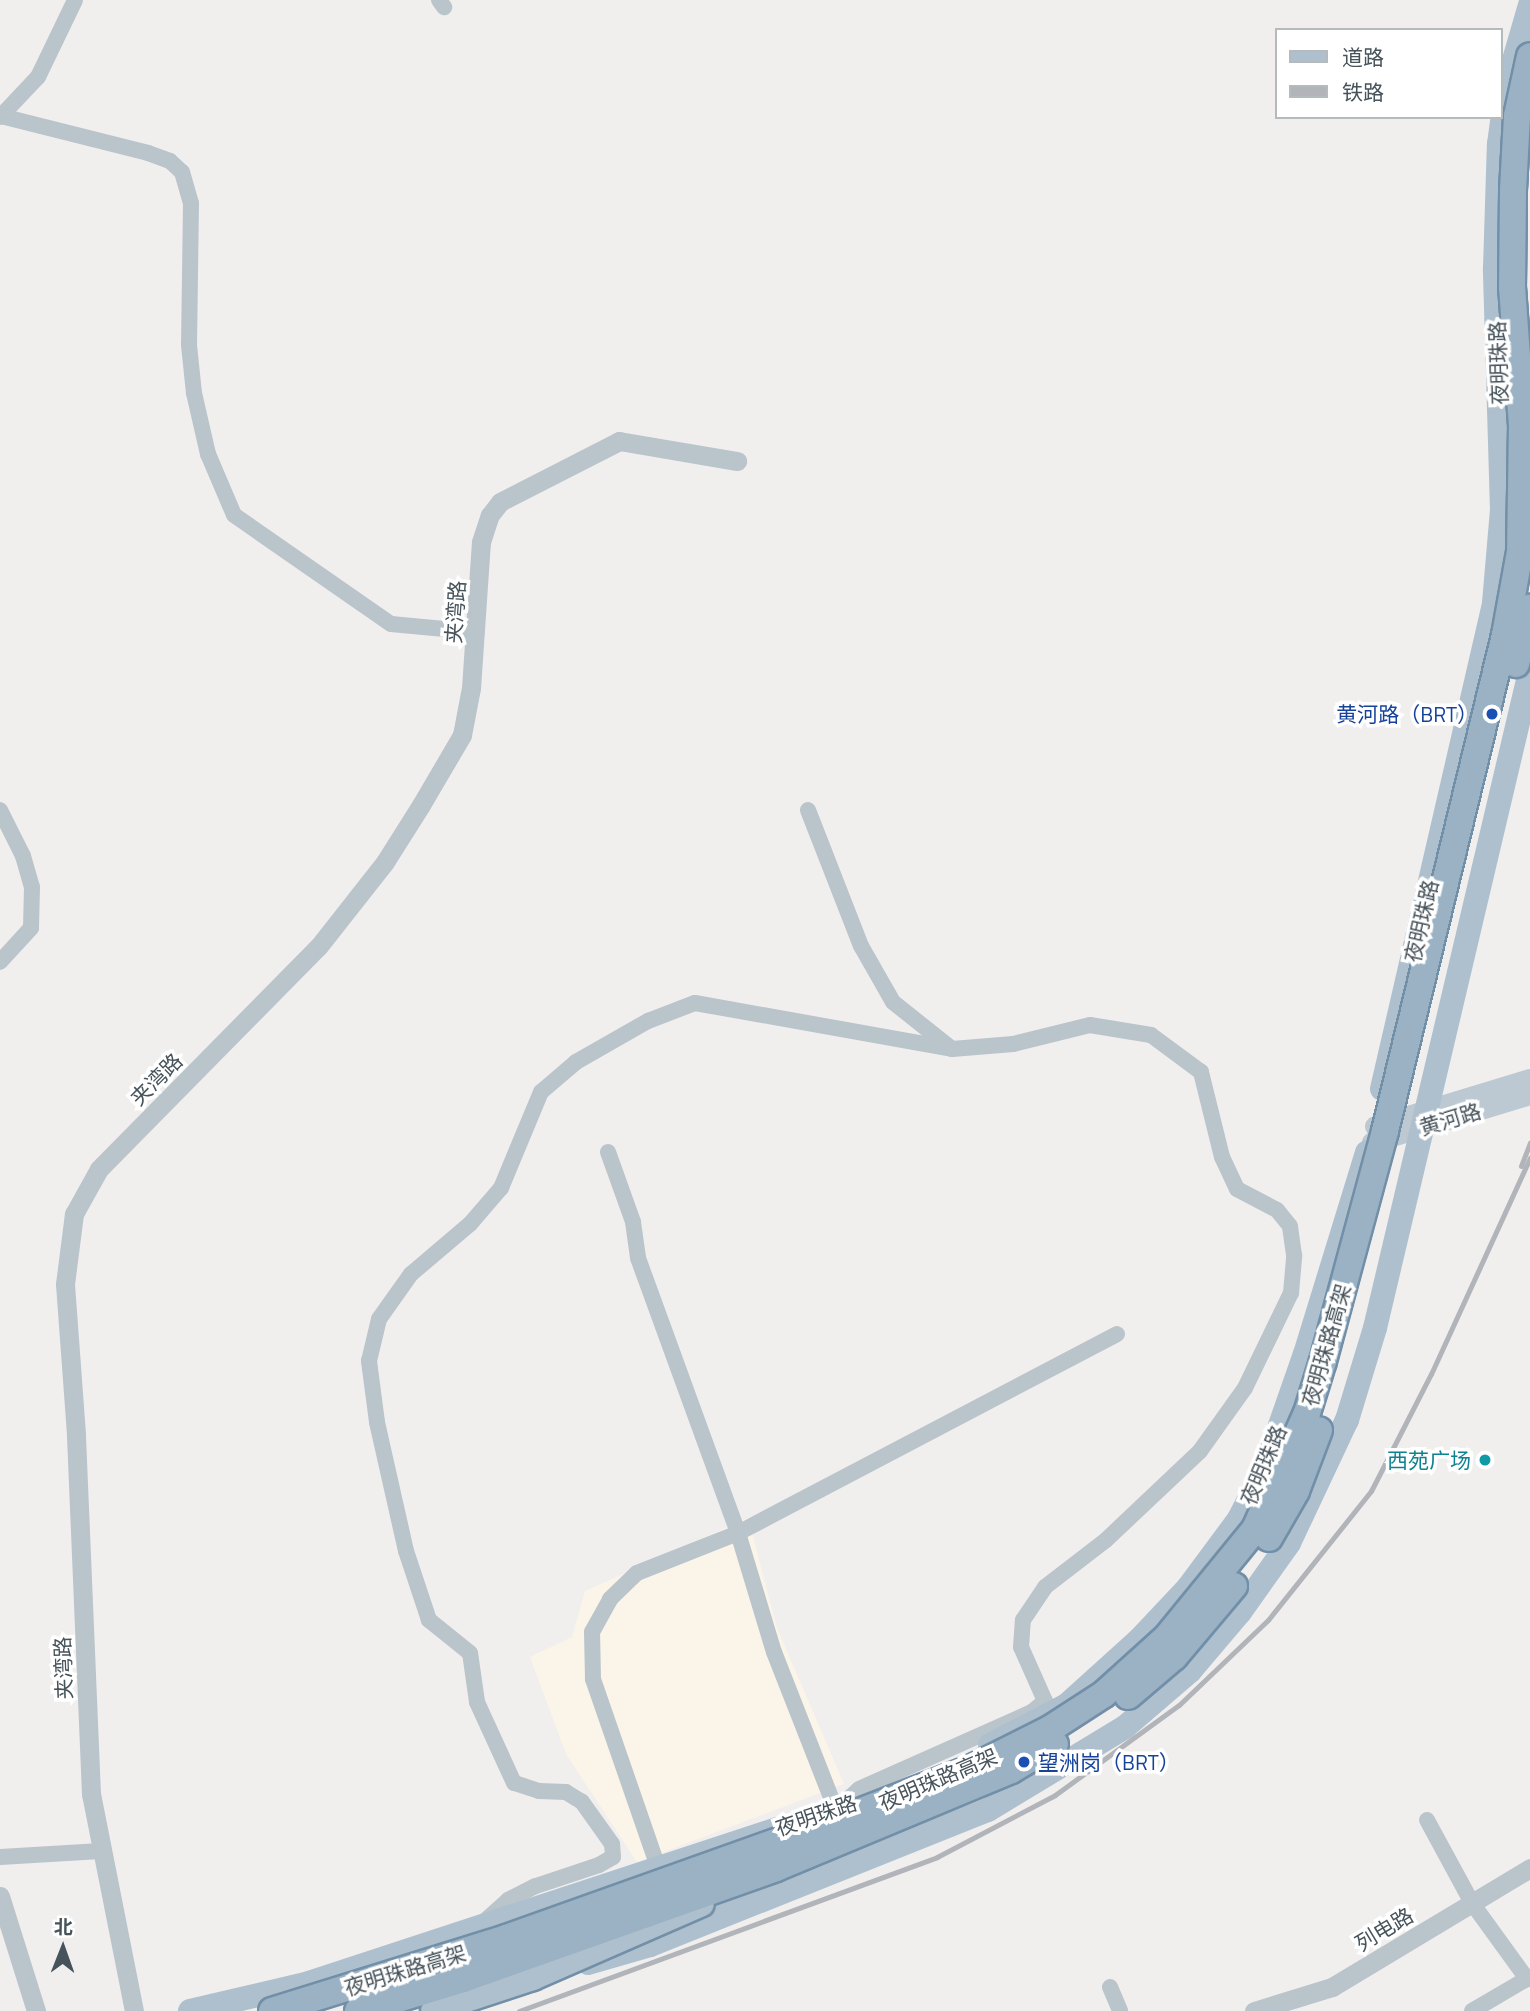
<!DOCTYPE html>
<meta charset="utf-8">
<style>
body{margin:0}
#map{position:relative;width:1530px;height:2011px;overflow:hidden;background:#f1eeee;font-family:"Titillium Web","Noto Sans SC",sans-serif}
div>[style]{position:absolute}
.commercial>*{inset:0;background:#fbf4e8}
.minor>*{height:16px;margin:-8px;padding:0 8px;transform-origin:8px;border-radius:8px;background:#bac4cb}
.tertiary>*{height:19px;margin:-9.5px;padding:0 9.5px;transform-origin:9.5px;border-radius:9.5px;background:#bac4cb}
.secondary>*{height:21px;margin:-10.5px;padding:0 10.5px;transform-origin:10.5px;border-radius:10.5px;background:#bcc8d2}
.primary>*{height:24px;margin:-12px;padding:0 12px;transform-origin:12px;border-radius:12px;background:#aec0cd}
.rail>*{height:5px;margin:-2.5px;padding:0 2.5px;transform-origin:2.5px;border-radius:2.5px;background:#b1b4b9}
.bridges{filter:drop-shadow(2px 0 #728fa8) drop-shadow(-2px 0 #728fa8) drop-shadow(0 2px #728fa8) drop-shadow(0 -2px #728fa8)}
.primary-bridge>*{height:24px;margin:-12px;padding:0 12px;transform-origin:12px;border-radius:12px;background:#aec0cd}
.trunk-bridge>*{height:26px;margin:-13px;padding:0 13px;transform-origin:13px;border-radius:13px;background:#9ab2c4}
.dots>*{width:19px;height:19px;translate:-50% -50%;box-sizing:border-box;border:4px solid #fff;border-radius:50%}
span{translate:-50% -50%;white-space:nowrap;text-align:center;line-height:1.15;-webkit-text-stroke:7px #fff;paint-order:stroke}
.street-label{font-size:21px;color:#47535b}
.transit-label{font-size:21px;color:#164399}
.right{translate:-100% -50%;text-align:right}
.left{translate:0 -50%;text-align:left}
.culture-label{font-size:21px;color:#0d838f}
.legend{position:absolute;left:1275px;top:28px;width:228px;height:91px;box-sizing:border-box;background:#fff;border:2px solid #b5babd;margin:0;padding:9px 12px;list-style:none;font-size:21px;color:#47535b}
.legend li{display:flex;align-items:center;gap:14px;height:35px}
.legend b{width:35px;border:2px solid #b5babd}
.north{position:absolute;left:28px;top:1913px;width:70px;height:70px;-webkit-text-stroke:5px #fff;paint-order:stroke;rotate:1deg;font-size:19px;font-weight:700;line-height:28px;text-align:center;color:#47535b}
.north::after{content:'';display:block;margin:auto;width:24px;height:32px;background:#47535b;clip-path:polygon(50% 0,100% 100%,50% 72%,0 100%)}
</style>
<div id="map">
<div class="commercial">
<div style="clip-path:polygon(748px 1518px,777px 1628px,844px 1784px,637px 1862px,566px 1754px,530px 1657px,572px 1637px,585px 1591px)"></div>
</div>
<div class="minor">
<div style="left:439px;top:0;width:9px;rotate:54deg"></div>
<div style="left:1px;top:116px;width:152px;rotate:14.1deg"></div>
<div style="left:148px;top:153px;width:23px;rotate:20deg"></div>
<div style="left:170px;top:161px;width:16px;rotate:43deg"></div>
<div style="left:182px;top:172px;width:32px;rotate:74deg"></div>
<div style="left:191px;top:203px;width:142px;rotate:90.8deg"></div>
<div style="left:189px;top:345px;width:48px;rotate:84.1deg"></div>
<div style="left:194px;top:393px;width:63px;rotate:77.1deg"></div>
<div style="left:208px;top:454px;width:66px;rotate:66.9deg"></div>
<div style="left:234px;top:515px;width:191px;rotate:34.8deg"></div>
<div style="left:391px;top:624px;width:86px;rotate:5.3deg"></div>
<div style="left:0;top:117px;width:55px;rotate:-46.5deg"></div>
<div style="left:38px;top:77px;width:85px;rotate:-64.3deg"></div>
<div style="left:0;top:810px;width:51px;rotate:63.4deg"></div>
<div style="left:23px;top:856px;width:32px;rotate:74deg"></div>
<div style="left:32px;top:887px;width:41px;rotate:91.4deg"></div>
<div style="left:31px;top:928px;width:46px;rotate:132.4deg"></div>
<div style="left:608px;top:1152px;width:74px;rotate:70.3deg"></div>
<div style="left:633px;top:1222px;width:36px;rotate:82deg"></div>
<div style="left:638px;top:1258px;width:293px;rotate:70deg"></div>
<div style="left:738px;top:1533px;width:124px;rotate:73.2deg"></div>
<div style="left:774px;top:1652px;width:170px;rotate:68.6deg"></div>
<div style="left:836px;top:1810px;width:31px;rotate:-42deg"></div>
<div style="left:859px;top:1789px;width:189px;rotate:-24deg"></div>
<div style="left:1032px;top:1712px;width:17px;rotate:-40deg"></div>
<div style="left:1045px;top:1701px;width:59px;rotate:-114deg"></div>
<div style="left:1021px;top:1647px;width:27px;rotate:-86deg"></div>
<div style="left:1023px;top:1620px;width:40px;rotate:-56deg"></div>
<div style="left:1045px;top:1587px;width:77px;rotate:-37.6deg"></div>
<div style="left:1106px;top:1540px;width:129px;rotate:-43.4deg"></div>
<div style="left:1200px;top:1451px;width:77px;rotate:-54.5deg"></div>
<div style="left:1245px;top:1388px;width:106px;rotate:-64.2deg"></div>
<div style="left:1291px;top:1293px;width:38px;rotate:-85deg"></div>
<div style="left:1294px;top:1255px;width:29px;rotate:-98deg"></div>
<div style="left:1290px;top:1226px;width:21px;rotate:-129deg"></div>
<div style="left:1277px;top:1210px;width:45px;rotate:-152.3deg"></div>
<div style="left:1237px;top:1189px;width:35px;rotate:-115deg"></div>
<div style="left:1222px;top:1157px;width:88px;rotate:-103.9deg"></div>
<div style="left:1201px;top:1072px;width:62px;rotate:-143.5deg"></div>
<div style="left:1151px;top:1035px;width:62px;rotate:-170.7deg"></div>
<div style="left:1090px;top:1025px;width:79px;rotate:166.1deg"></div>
<div style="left:1013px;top:1044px;width:61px;rotate:175.3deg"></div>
<div style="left:952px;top:1049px;width:75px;rotate:-141.5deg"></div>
<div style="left:893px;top:1002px;width:64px;rotate:-119.7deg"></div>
<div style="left:861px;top:946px;width:146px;rotate:-111.3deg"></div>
<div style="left:1427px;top:1820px;width:94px;rotate:61.5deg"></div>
<div style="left:1472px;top:1903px;width:94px;rotate:54.1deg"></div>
<div style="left:0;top:1857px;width:101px;rotate:-3.4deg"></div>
<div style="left:658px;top:1867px;width:199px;rotate:-109.1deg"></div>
<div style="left:593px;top:1679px;width:47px;rotate:-91.2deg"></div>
<div style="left:592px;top:1632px;width:38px;rotate:-61deg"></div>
<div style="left:610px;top:1599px;width:37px;rotate:-44deg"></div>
<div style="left:637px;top:1573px;width:109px;rotate:-21.6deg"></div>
<div style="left:738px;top:1533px;width:428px;rotate:-27.7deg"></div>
<div style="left:486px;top:1920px;width:30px;rotate:-42deg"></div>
<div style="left:508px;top:1900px;width:31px;rotate:-27deg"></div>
<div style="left:536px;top:1886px;width:66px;rotate:-18.4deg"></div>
<div style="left:599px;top:1865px;width:16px;rotate:-30deg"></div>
<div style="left:613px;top:1857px;width:13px;rotate:-94deg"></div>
<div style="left:612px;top:1844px;width:52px;rotate:-125.5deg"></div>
<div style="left:582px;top:1802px;width:19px;rotate:-148deg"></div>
<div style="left:566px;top:1792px;width:27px;rotate:-178deg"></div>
<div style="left:539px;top:1791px;width:26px;rotate:-162deg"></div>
<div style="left:514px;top:1783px;width:89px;rotate:-114.6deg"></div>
<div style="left:477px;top:1702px;width:49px;rotate:-98.1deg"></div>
<div style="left:470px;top:1653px;width:53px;rotate:-141.2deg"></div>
<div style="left:429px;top:1620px;width:73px;rotate:-108.4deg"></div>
<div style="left:406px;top:1551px;width:132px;rotate:-102.7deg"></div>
<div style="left:377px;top:1422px;width:62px;rotate:-97.5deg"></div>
<div style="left:369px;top:1361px;width:43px;rotate:-76.6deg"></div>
<div style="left:379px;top:1319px;width:55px;rotate:-54.6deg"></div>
<div style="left:411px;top:1274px;width:77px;rotate:-40.3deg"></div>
<div style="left:470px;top:1224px;width:48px;rotate:-49.3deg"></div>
<div style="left:501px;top:1188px;width:104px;rotate:-67.4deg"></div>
<div style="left:541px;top:1092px;width:46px;rotate:-40.6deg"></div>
<div style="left:576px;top:1062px;width:83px;rotate:-29.7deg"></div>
<div style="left:648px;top:1021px;width:50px;rotate:-21deg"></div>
<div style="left:695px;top:1003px;width:261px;rotate:10.1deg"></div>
<div style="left:1110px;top:1987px;width:26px;rotate:67deg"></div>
<div style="left:1472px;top:2011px;width:67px;rotate:-30.4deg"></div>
</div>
<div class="tertiary">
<div style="left:0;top:1896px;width:121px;rotate:72.6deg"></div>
<div style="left:134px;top:2011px;width:221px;rotate:-101.2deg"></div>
<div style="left:91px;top:1794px;width:360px;rotate:-92.4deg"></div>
<div style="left:76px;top:1434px;width:150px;rotate:-94.2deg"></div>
<div style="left:65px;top:1284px;width:71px;rotate:-82.7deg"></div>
<div style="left:74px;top:1214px;width:51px;rotate:-60.9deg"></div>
<div style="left:99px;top:1169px;width:313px;rotate:-45.4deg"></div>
<div style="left:319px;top:946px;width:107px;rotate:-51.8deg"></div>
<div style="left:385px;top:862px;width:67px;rotate:-57.7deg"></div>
<div style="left:421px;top:805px;width:81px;rotate:-59.6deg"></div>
<div style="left:462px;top:735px;width:48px;rotate:-79.2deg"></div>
<div style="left:471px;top:688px;width:146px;rotate:-86.1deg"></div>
<div style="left:481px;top:542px;width:28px;rotate:-72deg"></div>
<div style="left:490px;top:515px;width:16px;rotate:-52deg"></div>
<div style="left:500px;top:502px;width:134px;rotate:-27.1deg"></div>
<div style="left:619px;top:441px;width:120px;rotate:9.6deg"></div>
<div style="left:1254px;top:2011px;width:82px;rotate:-17.1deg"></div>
<div style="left:1332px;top:1987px;width:231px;rotate:-31deg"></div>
</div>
<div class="secondary">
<div style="left:1375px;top:1126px;width:162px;rotate:-16.9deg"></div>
<div style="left:1372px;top:1142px;width:165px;rotate:-16.9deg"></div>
</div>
<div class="primary">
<div style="left:1382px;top:1089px;width:499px;rotate:-77deg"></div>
<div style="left:1494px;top:603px;width:93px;rotate:-85.1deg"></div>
<div style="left:1502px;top:510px;width:242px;rotate:-91.7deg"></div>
<div style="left:1495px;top:268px;width:124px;rotate:-88.2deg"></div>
<div style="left:1499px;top:144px;width:61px;rotate:-82.4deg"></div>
<div style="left:1507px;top:84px;width:82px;rotate:-73.8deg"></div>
<div style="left:990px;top:1745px;width:87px;rotate:-27.5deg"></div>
<div style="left:1067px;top:1705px;width:97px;rotate:-42.1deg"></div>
<div style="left:1139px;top:1640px;width:71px;rotate:-46.7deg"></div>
<div style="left:1188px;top:1588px;width:86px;rotate:-53.5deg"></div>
<div style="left:1239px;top:1519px;width:57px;rotate:-63deg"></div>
<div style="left:1265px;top:1468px;width:121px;rotate:-70.7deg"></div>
<div style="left:1305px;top:1354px;width:211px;rotate:-72.9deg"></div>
<div style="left:588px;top:1963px;width:65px;rotate:-16.2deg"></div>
<div style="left:650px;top:1945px;width:364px;rotate:-21.8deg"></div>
<div style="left:988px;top:1810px;width:160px;rotate:-31.2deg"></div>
<div style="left:1125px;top:1727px;width:86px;rotate:-40.7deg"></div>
<div style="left:1190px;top:1671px;width:77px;rotate:-49.7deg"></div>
<div style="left:1240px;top:1612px;width:85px;rotate:-54.6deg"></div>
<div style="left:1289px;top:1543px;width:136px;rotate:-64.8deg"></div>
<div style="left:1347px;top:1420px;width:96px;rotate:-73.1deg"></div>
<div style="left:1375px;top:1328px;width:674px;rotate:-76.71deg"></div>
<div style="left:190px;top:2011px;width:122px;rotate:-13.2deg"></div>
<div style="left:309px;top:1983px;width:494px;rotate:-18.2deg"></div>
</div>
<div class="rail">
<div style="left:1521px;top:1166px;width:25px;rotate:-69deg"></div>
<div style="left:519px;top:2011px;width:445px;rotate:-20.2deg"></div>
<div style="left:937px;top:1857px;width:133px;rotate:-27.7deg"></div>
<div style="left:1055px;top:1795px;width:153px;rotate:-36deg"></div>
<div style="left:1179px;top:1705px;width:123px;rotate:-43.7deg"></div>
<div style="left:1268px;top:1620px;width:165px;rotate:-51.4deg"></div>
<div style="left:1371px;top:1491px;width:131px;rotate:-62.9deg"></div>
<div style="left:1431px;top:1374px;width:238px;rotate:-65.4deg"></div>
</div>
<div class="bridges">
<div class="primary-bridge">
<div style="left:433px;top:2011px;width:105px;rotate:-18.3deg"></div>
<div style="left:533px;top:1978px;width:184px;rotate:-23.6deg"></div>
</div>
<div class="trunk-bridge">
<div style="left:1516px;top:664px;width:58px;rotate:-76deg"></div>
<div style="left:1269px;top:1538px;width:54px;rotate:-60.1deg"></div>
<div style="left:1296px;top:1491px;width:65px;rotate:-69.3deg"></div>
<div style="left:1128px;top:1696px;width:60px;rotate:-40.3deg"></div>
<div style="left:1174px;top:1657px;width:93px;rotate:-49.8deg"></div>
<div style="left:272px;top:2011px;width:245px;rotate:-17.3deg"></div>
<div style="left:506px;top:1938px;width:356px;rotate:-19.6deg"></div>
<div style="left:841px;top:1819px;width:138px;rotate:-21.2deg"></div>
<div style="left:970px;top:1769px;width:89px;rotate:-26.6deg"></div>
<div style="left:1050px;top:1729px;width:64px;rotate:-32.9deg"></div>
<div style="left:1104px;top:1694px;width:85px;rotate:-42.1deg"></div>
<div style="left:1167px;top:1637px;width:139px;rotate:-50.8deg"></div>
<div style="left:1255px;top:1529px;width:127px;rotate:-65.9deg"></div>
<div style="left:1307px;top:1413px;width:54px;rotate:-72.9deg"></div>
<div style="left:1323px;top:1361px;width:238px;rotate:-74.9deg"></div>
<div style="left:1385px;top:1131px;width:510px;rotate:-76.4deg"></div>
<div style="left:1505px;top:635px;width:84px;rotate:-79.8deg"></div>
<div style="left:1520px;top:552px;width:126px;rotate:-89.1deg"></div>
<div style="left:1522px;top:426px;width:138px;rotate:-94.1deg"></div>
<div style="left:1512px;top:288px;width:98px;rotate:-89.4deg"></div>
<div style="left:1513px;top:190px;width:74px;rotate:-86.9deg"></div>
<div style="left:1517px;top:116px;width:61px;rotate:-77.8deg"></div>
<div style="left:358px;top:2011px;width:110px;rotate:-16.9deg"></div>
<div style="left:463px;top:1979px;width:332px;rotate:-19.5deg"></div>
<div style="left:776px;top:1868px;width:255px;rotate:-22.6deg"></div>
<div style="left:1011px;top:1770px;width:51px;rotate:-30.6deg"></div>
</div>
</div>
<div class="dots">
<div style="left:1492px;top:714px;background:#1a4fb4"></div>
<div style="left:1485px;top:1460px;background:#0f9aa8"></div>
<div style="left:1024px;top:1762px;background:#1a4fb4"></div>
</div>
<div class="street-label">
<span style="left:1498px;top:363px;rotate:-92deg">夜明珠路</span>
<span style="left:455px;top:612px;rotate:-86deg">夹湾路</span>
<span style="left:1421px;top:921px;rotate:-77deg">夜明珠路</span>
<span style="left:156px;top:1079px;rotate:-45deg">夹湾路</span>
<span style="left:1450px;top:1119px;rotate:-17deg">黄河路</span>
<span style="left:1326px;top:1345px;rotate:-74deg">夜明珠路高架</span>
<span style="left:1263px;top:1465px;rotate:-67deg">夜明珠路</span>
<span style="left:63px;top:1668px;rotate:-92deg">夹湾路</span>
<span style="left:938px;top:1779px;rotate:-23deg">夜明珠路高架</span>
<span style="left:816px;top:1815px;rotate:-19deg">夜明珠路</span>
<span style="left:1384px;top:1929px;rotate:-31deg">列电路</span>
<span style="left:405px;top:1970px;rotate:-17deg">夜明珠路高架</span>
</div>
<div class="transit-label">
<span class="right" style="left:1478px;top:714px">黄河路（BRT）</span>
<span class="left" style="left:1038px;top:1762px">望洲岗（BRT）</span>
</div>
<div class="culture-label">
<span class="right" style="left:1471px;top:1460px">西苑广场</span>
</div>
<ul class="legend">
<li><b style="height:9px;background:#aec0cd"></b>道路</li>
<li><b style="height:9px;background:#b1b4b9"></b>铁路</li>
</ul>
<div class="north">北</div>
</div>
